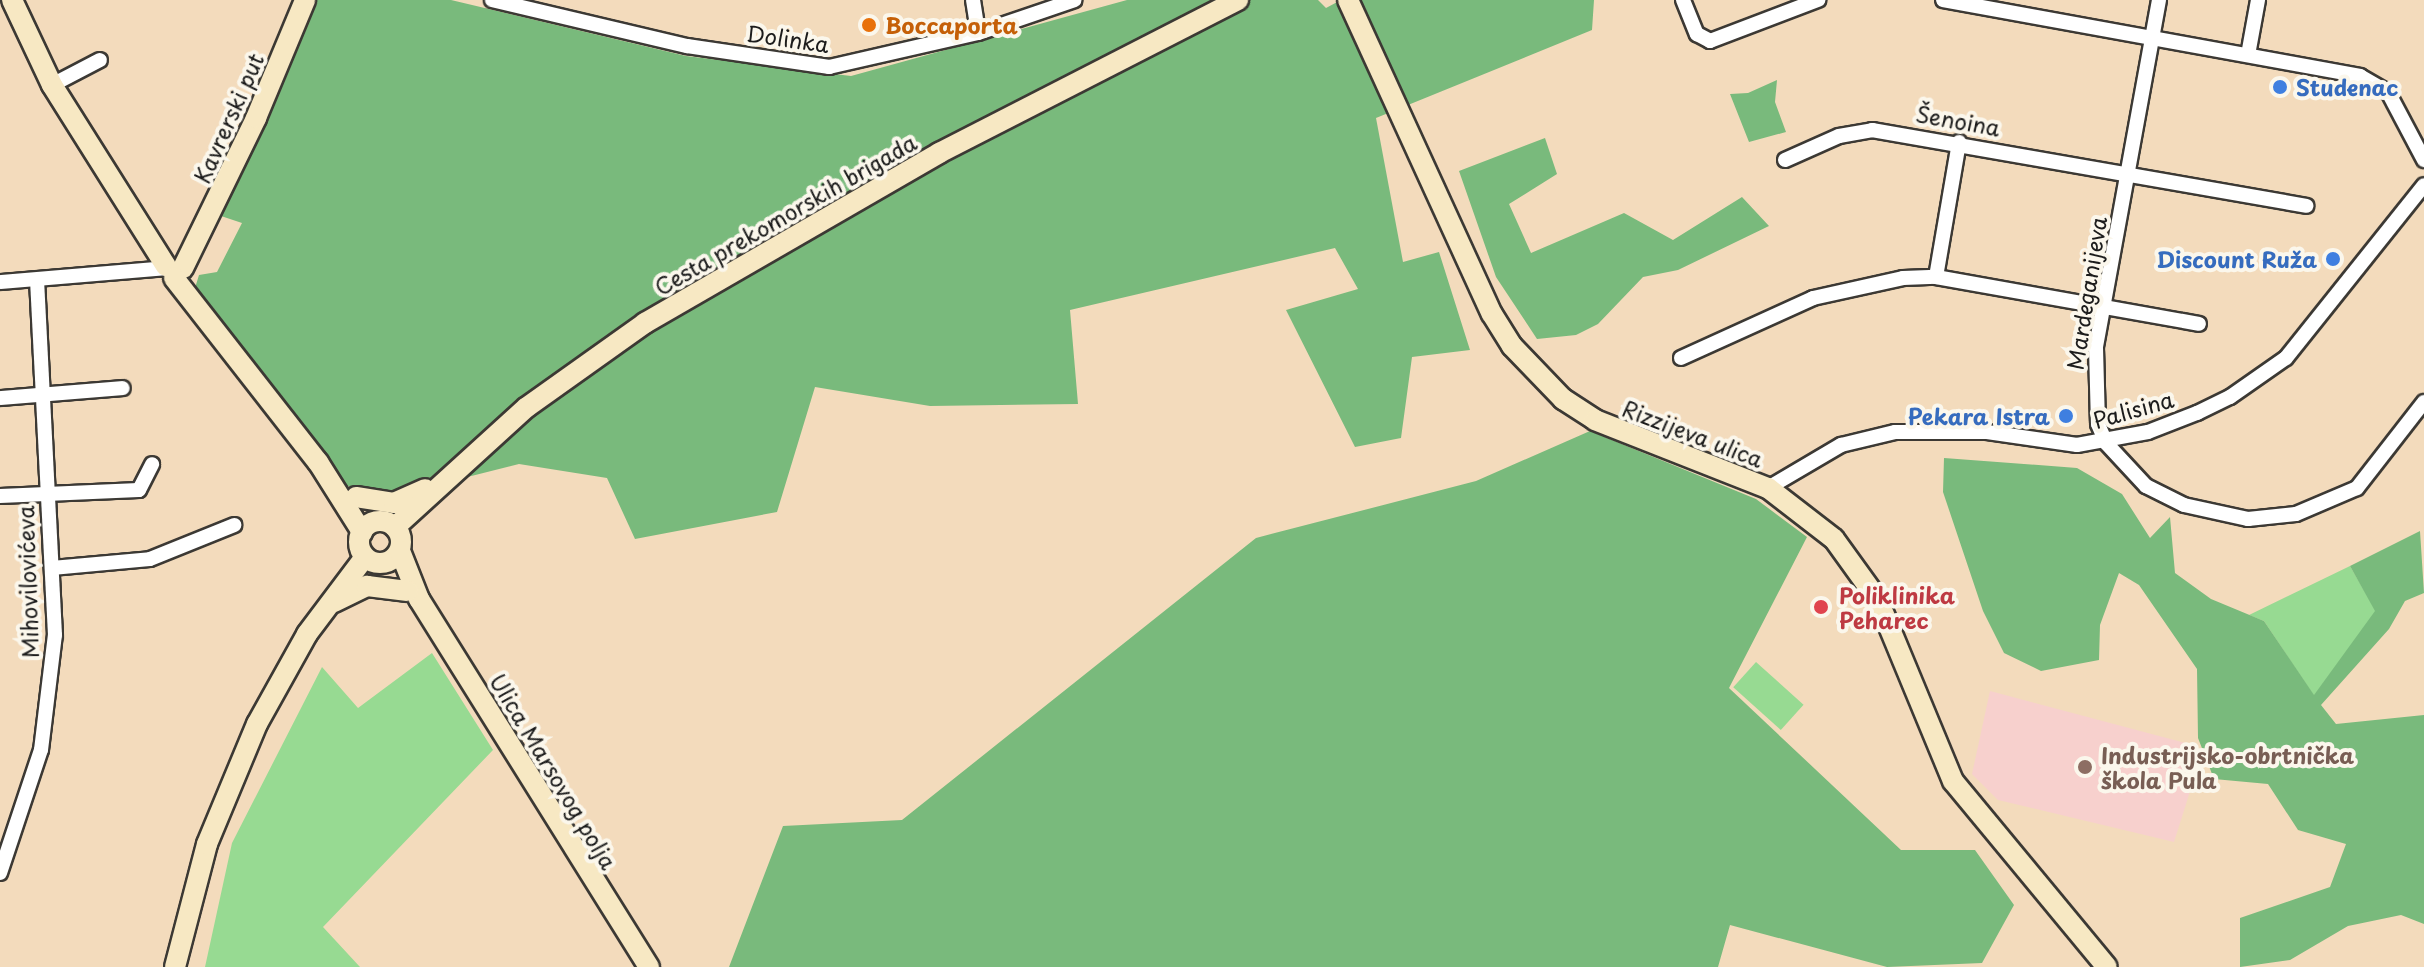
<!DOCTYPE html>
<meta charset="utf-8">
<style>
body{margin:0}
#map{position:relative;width:2424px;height:967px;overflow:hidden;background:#f3dbbc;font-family:"Playpen Sans",sans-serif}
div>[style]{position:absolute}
.built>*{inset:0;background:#f7d0cd}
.green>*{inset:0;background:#97da92;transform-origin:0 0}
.forest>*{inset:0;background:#79ba7c}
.roads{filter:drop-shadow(2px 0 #3c3934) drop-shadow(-2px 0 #3c3934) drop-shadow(0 2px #3c3934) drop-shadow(0 -2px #3c3934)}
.street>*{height:14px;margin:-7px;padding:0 7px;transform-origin:7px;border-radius:7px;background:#fff}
.secondary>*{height:20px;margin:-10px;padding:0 10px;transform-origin:10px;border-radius:10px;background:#f7e8c3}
.secondary>.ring{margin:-10px;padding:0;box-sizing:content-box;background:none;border:20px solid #f7e8c3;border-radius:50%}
.dots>*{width:22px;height:22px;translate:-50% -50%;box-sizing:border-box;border:4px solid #fbf7ec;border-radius:50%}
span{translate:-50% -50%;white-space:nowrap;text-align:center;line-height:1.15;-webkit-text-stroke:8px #fbf7ec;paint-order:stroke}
.food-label{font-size:22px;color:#c56008;font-weight:700}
.left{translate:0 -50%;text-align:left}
.street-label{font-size:22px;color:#1c1c1c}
.shop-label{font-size:22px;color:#366cbe;font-weight:700}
.right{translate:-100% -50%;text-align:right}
.health-label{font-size:22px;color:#be3a42;font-weight:700}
.education-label{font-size:22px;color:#785e54;font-weight:700}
</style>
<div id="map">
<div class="built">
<div style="clip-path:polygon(1990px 691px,2193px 745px,2200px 760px,2174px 842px,1998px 800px,1972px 774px)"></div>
</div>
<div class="green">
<div style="clip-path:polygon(2350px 566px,2376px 611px,2314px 696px,2264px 621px,2249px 615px)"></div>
<div style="clip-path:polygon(432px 653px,493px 750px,323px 927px,360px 967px,205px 967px,232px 843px,322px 667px,358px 708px)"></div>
<div style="left:1756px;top:662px;width:64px;height:34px;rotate:42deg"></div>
</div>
<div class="forest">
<div style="clip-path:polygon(310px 0,451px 0,686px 56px,851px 76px,1127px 0,1318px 0,1326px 8px,1341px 0,1594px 0,1592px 30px,1376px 118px,1403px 262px,1439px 252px,1470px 350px,1412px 357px,1401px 438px,1355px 447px,1286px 310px,1358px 289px,1335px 248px,1070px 310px,1078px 404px,930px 406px,815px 387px,777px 512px,635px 539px,607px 478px,519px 464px,400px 494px,347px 486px,195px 288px,199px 275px,217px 272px,242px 223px,221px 216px)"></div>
<div style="clip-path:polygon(1777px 80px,1775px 102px,1786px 132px,1749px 142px,1730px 94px,1748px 93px)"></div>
<div style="clip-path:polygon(1545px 138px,1557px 174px,1509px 204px,1531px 253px,1624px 213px,1673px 240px,1742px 197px,1769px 226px,1678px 270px,1643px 277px,1598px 324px,1576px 335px,1537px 339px,1496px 277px,1459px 171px)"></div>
<div style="clip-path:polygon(1590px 431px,1756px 499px,1807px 537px,1729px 688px,1901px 850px,1975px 850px,2014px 905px,1982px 963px,1887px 967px,1730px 925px,1718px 967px,729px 967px,783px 826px,902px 820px,1256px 538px,1476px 481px)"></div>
<div style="clip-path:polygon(1944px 458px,2077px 468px,2122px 494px,2150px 538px,2170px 517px,2175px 573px,2211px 599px,2264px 621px,2314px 695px,2375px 611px,2350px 566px,2420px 531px,2424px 593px,2405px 601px,2389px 629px,2321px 705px,2336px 724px,2424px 715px,2424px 924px,2401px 915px,2348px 926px,2290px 960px,2240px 967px,2240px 918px,2330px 887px,2346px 844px,2298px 830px,2268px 784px,2214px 779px,2198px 738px,2197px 669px,2139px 585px,2119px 573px,2100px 625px,2099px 660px,2041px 671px,2004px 653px,1983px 611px,1943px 492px)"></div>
</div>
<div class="roads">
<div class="street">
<div style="left:492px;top:0;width:200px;rotate:13.3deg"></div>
<div style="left:687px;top:46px;width:144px;rotate:8.4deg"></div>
<div style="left:829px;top:67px;width:153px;rotate:-12.9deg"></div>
<div style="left:978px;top:33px;width:102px;rotate:-18.8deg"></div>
<div style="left:973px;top:0;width:33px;rotate:81deg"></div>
<div style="left:1683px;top:0;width:37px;rotate:68deg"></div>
<div style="left:1697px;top:34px;width:15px;rotate:28deg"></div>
<div style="left:1710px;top:41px;width:116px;rotate:-20.8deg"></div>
<div style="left:1943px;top:0;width:424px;rotate:10.3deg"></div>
<div style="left:2360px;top:76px;width:32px;rotate:30deg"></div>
<div style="left:2388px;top:92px;width:77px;rotate:62.1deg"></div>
<div style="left:2159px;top:0;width:354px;rotate:100.3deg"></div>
<div style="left:2096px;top:348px;width:76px;rotate:88.5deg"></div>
<div style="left:2098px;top:424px;width:21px;rotate:67deg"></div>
<div style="left:2106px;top:443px;width:59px;rotate:47.1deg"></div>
<div style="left:2146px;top:486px;width:42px;rotate:26.6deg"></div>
<div style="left:2184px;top:505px;width:66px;rotate:12.3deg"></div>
<div style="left:2248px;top:519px;width:48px;rotate:-5.9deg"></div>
<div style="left:2296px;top:514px;width:66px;rotate:-23.1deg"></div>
<div style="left:2357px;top:488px;width:109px;rotate:-52.1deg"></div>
<div style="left:2248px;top:55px;width:56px;rotate:-79.7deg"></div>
<div style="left:52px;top:85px;width:54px;rotate:-27.5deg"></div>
<div style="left:1785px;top:160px;width:59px;rotate:-24deg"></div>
<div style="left:1839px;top:136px;width:34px;rotate:-10deg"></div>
<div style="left:1872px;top:130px;width:441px;rotate:9.9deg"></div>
<div style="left:1936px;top:277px;width:137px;rotate:-80.3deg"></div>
<div style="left:0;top:282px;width:167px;rotate:-4.8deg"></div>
<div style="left:1681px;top:358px;width:145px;rotate:-24.4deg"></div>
<div style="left:1813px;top:298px;width:92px;rotate:-12.5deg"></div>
<div style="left:1903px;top:278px;width:33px;rotate:-2deg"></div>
<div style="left:1936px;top:277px;width:267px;rotate:10.1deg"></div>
<div style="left:0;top:398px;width:123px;rotate:-4.6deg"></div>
<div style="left:1768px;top:488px;width:85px;rotate:-30.5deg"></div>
<div style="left:1841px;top:445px;width:56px;rotate:-13.5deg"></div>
<div style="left:1895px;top:432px;width:92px"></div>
<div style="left:1987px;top:432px;width:91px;rotate:8.2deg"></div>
<div style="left:2077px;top:445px;width:72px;rotate:-10.4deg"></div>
<div style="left:2148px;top:432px;width:53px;rotate:-21.2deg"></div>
<div style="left:2197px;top:413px;width:37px;rotate:-26deg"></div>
<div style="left:2230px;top:397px;width:68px;rotate:-34.9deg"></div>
<div style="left:2286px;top:358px;width:221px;rotate:-51.4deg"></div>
<div style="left:0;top:496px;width:139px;rotate:-2.5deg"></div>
<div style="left:139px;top:490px;width:29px;rotate:-63deg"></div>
<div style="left:52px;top:568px;width:98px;rotate:-5.2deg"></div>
<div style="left:150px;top:559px;width:91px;rotate:-22deg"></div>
<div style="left:0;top:873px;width:130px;rotate:-71.6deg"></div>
<div style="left:41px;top:750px;width:116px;rotate:-83.1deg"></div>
<div style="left:55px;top:635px;width:354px;rotate:-92.9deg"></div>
</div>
<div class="secondary">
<div style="left:12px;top:0;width:94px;rotate:64.8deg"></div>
<div style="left:52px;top:85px;width:214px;rotate:57.8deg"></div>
<div style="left:1348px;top:0;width:345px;rotate:65.4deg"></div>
<div style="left:1492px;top:314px;width:38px;rotate:58deg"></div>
<div style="left:1512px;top:346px;width:74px;rotate:46.1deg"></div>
<div style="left:1563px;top:399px;width:38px;rotate:33deg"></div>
<div style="left:1595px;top:420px;width:186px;rotate:21.5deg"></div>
<div style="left:1768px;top:488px;width:83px;rotate:37.7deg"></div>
<div style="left:1834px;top:539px;width:75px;rotate:54.2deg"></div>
<div style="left:1878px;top:600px;width:196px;rotate:67.5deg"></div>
<div style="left:1953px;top:781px;width:241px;rotate:50.4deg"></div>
<div style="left:183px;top:268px;width:167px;rotate:-64deg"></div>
<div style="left:256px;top:118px;width:128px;rotate:-67.4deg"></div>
<div style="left:174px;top:278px;width:234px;rotate:52deg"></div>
<div style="left:318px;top:462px;width:83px;rotate:57.8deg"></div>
<div style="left:356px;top:497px;width:38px;rotate:9deg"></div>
<div style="left:394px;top:503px;width:34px;rotate:-24deg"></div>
<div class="ring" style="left:359px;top:521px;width:22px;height:22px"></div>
<div style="left:395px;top:527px;width:178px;rotate:-42.3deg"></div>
<div style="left:527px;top:407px;width:145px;rotate:-35.4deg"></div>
<div style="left:645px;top:323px;width:340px;rotate:-30deg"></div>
<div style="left:939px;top:153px;width:336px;rotate:-27.1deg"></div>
<div style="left:400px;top:551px;width:52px;rotate:68.4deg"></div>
<div style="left:419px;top:599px;width:434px;rotate:58deg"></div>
<div style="left:334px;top:602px;width:37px;rotate:-26deg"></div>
<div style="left:367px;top:586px;width:41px;rotate:7deg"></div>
<div style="left:175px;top:967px;width:127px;rotate:-75.4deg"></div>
<div style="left:207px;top:844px;width:130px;rotate:-67.4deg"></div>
<div style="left:257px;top:724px;width:103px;rotate:-60.9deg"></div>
<div style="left:307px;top:634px;width:96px;rotate:-53deg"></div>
</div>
</div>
<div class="dots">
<div style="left:869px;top:25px;background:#e8710a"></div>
<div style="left:2280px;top:87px;background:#3f7fe0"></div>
<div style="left:2333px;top:259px;background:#3f7fe0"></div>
<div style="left:2066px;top:416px;background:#3f7fe0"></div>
<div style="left:1821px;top:607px;background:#e0444e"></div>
<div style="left:2085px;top:767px;background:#8d6e63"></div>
</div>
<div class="food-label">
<span class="left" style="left:885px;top:25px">Boccaporta</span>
</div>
<div class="street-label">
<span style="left:788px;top:38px;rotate:8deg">Dolinka</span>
<span style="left:228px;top:118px;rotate:-66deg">Kavrerski put</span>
<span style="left:1958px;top:120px;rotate:10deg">Šenoina</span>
<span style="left:785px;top:214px;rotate:-30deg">Cesta prekomorskih brigada</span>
<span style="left:2086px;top:293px;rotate:-81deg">Mardeganijeva</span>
<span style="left:2133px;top:409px;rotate:-16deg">Palisina</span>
<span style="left:1693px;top:433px;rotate:21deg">Rizzijeva ulica</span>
<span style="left:27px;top:582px;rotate:-92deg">Mihovilovićeva</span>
<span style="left:554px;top:771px;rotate:59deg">Ulica Marsovog polja</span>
</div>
<div class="shop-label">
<span class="left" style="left:2296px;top:87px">Studenac</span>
<span class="right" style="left:2317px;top:259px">Discount Ruža</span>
<span class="right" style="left:2050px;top:416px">Pekara Istra</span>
</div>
<div class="health-label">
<span class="left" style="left:1839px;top:607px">Poliklinika<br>Peharec</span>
</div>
<div class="education-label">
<span class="left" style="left:2101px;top:767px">Industrijsko-obrtnička<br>škola Pula</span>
</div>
</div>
